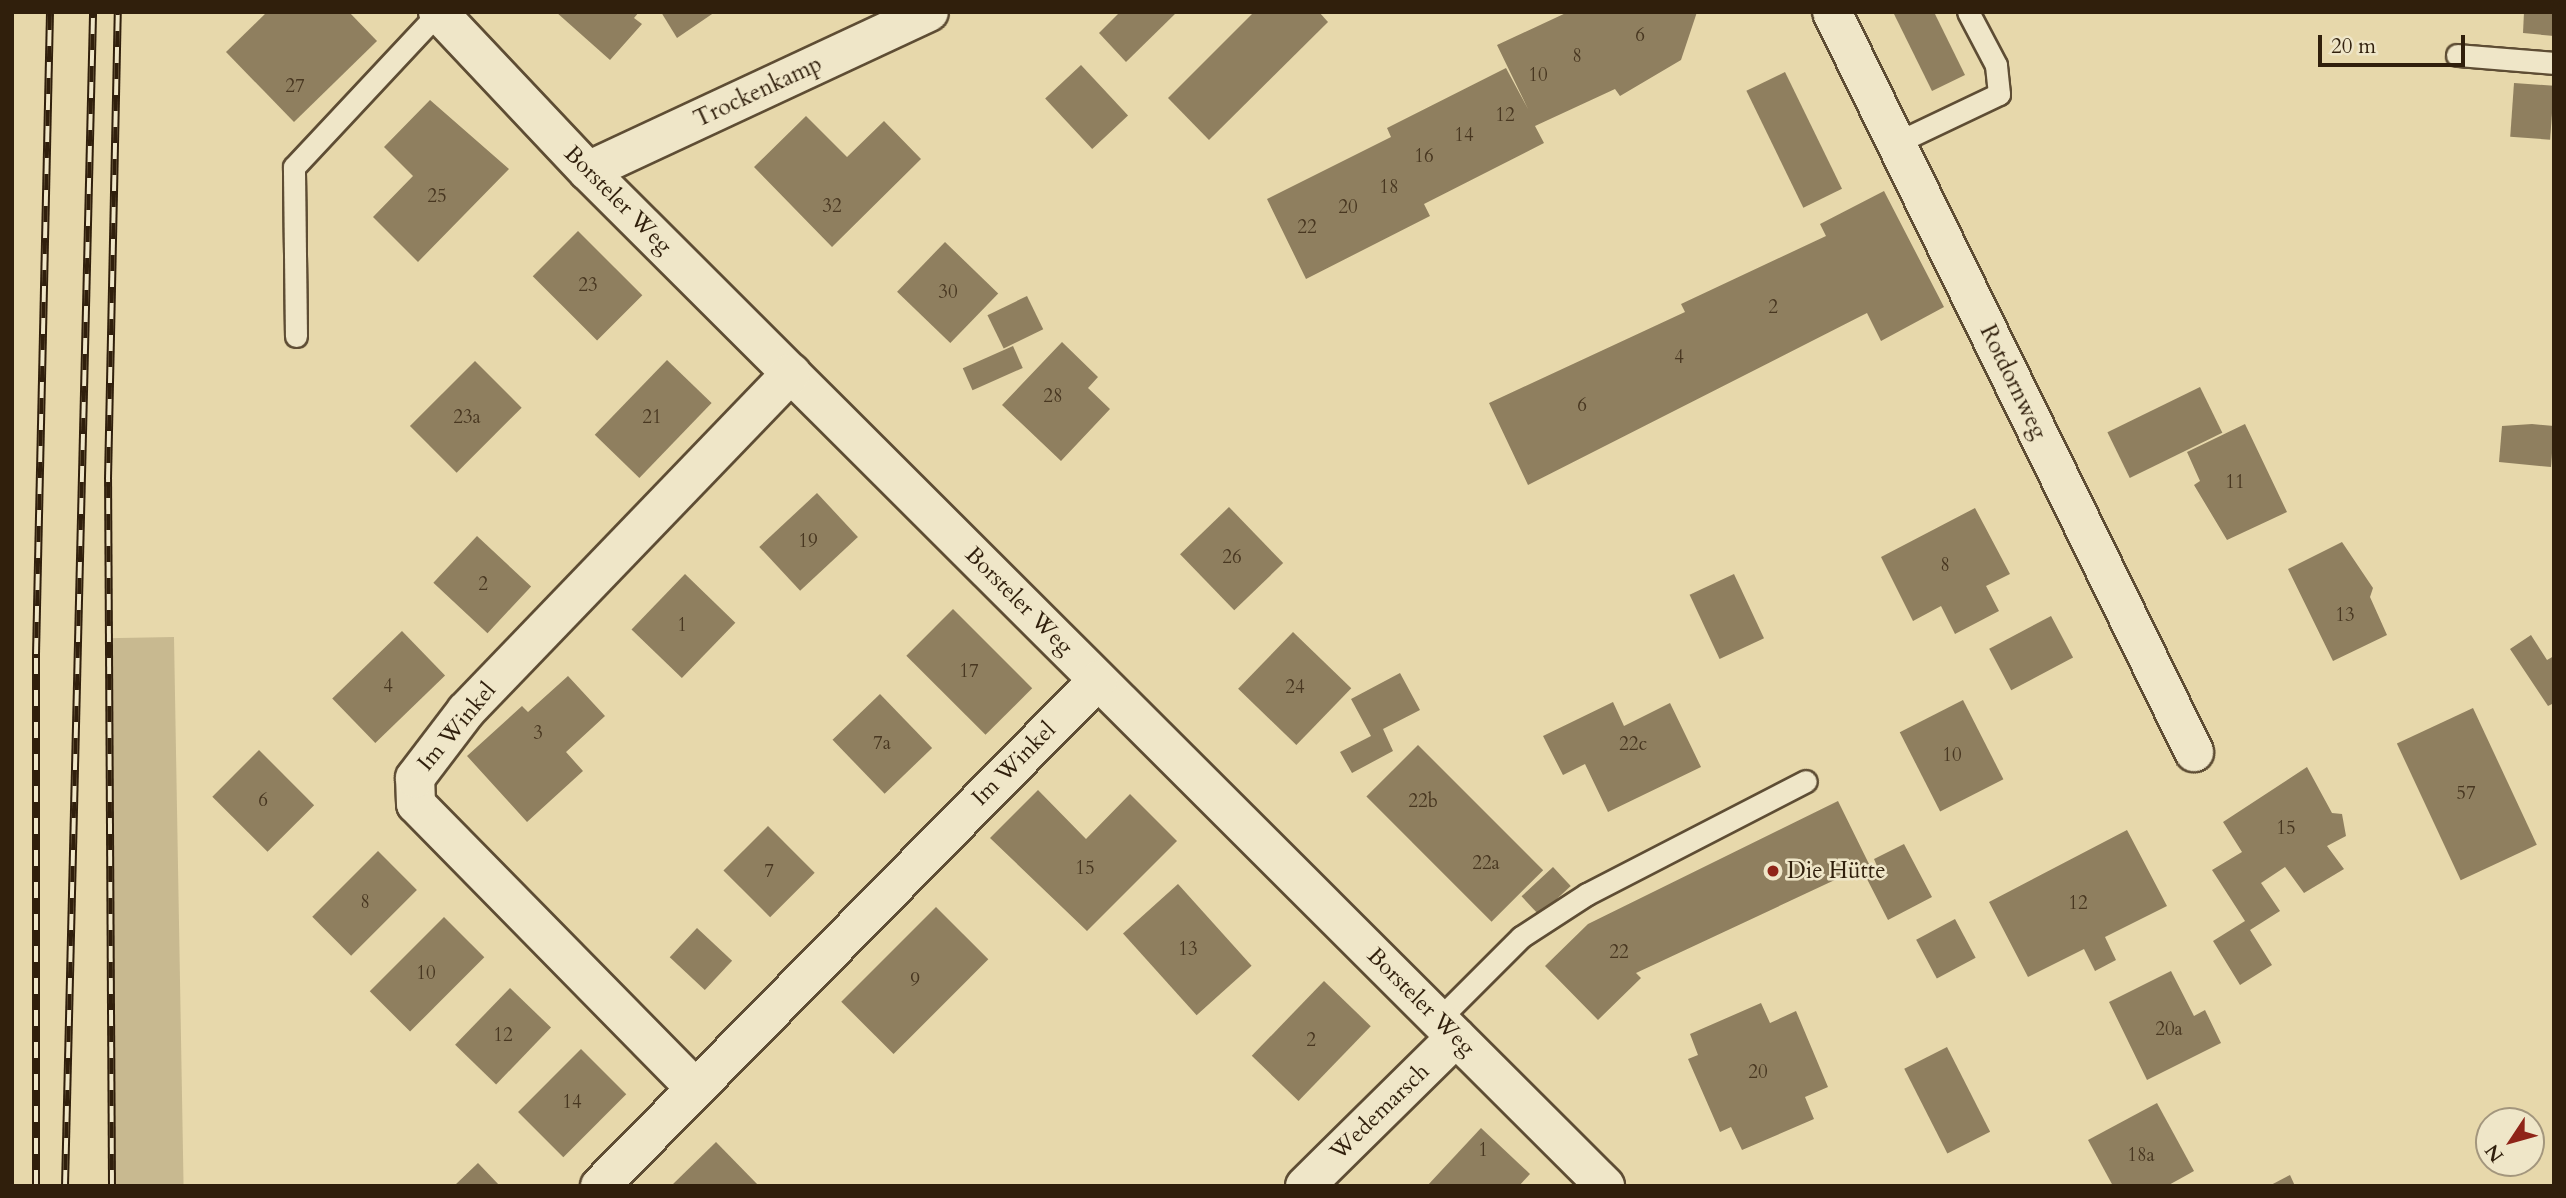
<!DOCTYPE html>
<meta charset="utf-8">
<style>
body{margin:0}
#map{position:relative;width:2566px;height:1198px;overflow:hidden;background:#e7d8ab;font-family:Cardo,serif}
div>[style]{position:absolute}
.green>*{inset:0;background:#c8b990;transform-origin:0 0}
.building>*{inset:0;background:#8f7f5f;transform-origin:0 0}
.roads{filter:drop-shadow(2px 0 #5e4d34) drop-shadow(-2px 0 #5e4d34) drop-shadow(0 2px #5e4d34) drop-shadow(0 -2px #5e4d34)}
.service>*{height:21px;margin:-10.5px;padding:0 10.5px;transform-origin:10.5px;border-radius:10.5px;background:#efe6c8}
.minor>*{height:38px;margin:-19px;padding:0 19px;transform-origin:19px;border-radius:19px;background:#efe6c8}
.rail>*{height:8px;margin-top:-4px;transform-origin:0;background:repeating-linear-gradient(90deg,#efe6c8 0 16px,#301f0c 0 32px);box-sizing:border-box;border-block:2px solid #301f0c}
.dots>*{width:19px;height:19px;translate:-50% -50%;box-sizing:border-box;border:4px solid #efe6c8;border-radius:50%}
span{translate:-50% -50%;white-space:nowrap;text-align:center;line-height:1.15;-webkit-text-stroke:5px #efe6c8;paint-order:stroke}
.number-label{font-size:19px;color:#483721}
.number-label span{-webkit-text-stroke-width:0}
.street-label{font-size:23px;color:#301f0c}
.poi-label{font-size:23px;color:#301f0c}
.left{translate:0 -50%;text-align:left}
.frame{position:absolute;inset:0;border:14px solid #301f0c;pointer-events:none}
.north{position:absolute;left:2475px;top:1107px;width:70px;height:70px;box-sizing:border-box;background:#efe6c8;border:2px solid #a3967d;border-radius:50%;rotate:234deg;font-size:19px;font-weight:700;line-height:28px;text-align:center;color:#301f0c}
.north::after{content:'';display:block;margin:auto;width:24px;height:32px;background:#8f2418;clip-path:polygon(50% 0,100% 100%,50% 72%,0 100%)}
.scale{position:absolute;left:2318px;top:35px;width:147px;height:32px;box-sizing:border-box;border:4px solid #301f0c;border-top:0;padding-left:9px;font-size:21px;line-height:24px;white-space:nowrap;color:#301f0c;-webkit-text-stroke:5px #efe6c8;paint-order:stroke}
</style>
<div id="map">
<div class="green">
<div style="left:174px;top:637px;width:549px;height:68px;rotate:89deg"></div>
</div>
<div class="building">
<div style="clip-path:polygon(267px 12px,349px 12px,377px 41px,294px 122px,226px 52px)"></div>
<div style="clip-path:polygon(556px 12px,639px 12px,634px 18px,642px 24px,610px 60px)"></div>
<div style="clip-path:polygon(661px 12px,715px 12px,677px 38px)"></div>
<div style="clip-path:polygon(1120px 12px,1177px 12px,1126px 62px,1099px 33px)"></div>
<div style="clip-path:polygon(1254px 12px,1319px 12px,1328px 22px,1209px 140px,1168px 98px)"></div>
<div style="clip-path:polygon(1568px 12px,1697px 12px,1681px 60px,1620px 96px,1615px 89px,1535px 126px,1544px 143px,1424px 204px,1430px 216px,1306px 279px,1267px 199px,1391px 137px,1387px 128px,1506px 68px,1528px 109px,1497px 45px)"></div>
<div style="clip-path:polygon(1893px 12px,1934px 12px,1965px 75px,1932px 91px)"></div>
<div style="clip-path:polygon(2524px 12px,2554px 12px,2554px 36px,2523px 33px)"></div>
<div style="left:1081px;top:65px;width:69px;height:49px;rotate:47deg"></div>
<div style="left:1785px;top:72px;width:130px;height:43px;rotate:64deg"></div>
<div style="left:2514px;top:83px;width:40px;height:54px;rotate:4deg"></div>
<div style="clip-path:polygon(430px 100px,509px 169px,418px 262px,373px 217px,413px 176px,384px 147px)"></div>
<div style="clip-path:polygon(806px 116px,847px 157px,884px 121px,921px 159px,832px 247px,754px 167px)"></div>
<div style="clip-path:polygon(1884px 191px,1944px 307px,1881px 341px,1867px 313px,1528px 485px,1489px 403px,1685px 312px,1681px 304px,1826px 236px,1820px 224px)"></div>
<div style="left:578px;top:231px;width:91px;height:64px;rotate:45deg"></div>
<div style="left:945px;top:242px;width:74px;height:69px;rotate:44deg"></div>
<div style="left:1027px;top:296px;width:37px;height:44px;rotate:64deg"></div>
<div style="clip-path:polygon(1062px 342px,1098px 377px,1088px 388px,1110px 409px,1061px 461px,1002px 405px)"></div>
<div style="left:1013px;top:346px;width:24px;height:55px;rotate:66deg"></div>
<div style="left:667px;top:360px;width:62px;height:104px;rotate:44deg"></div>
<div style="left:475px;top:361px;width:66px;height:92px;rotate:45deg"></div>
<div style="left:2200px;top:387px;width:51px;height:103px;rotate:64deg"></div>
<div style="clip-path:polygon(2245px 424px,2287px 512px,2227px 540px,2194px 485px,2200px 481px,2187px 452px)"></div>
<div style="clip-path:polygon(2532px 424px,2554px 426px,2551px 467px,2499px 462px,2502px 426px)"></div>
<div style="left:817px;top:493px;width:60px;height:79px;rotate:47deg"></div>
<div style="left:1229px;top:507px;width:78px;height:68px;rotate:46deg"></div>
<div style="clip-path:polygon(1975px 508px,2010px 574px,1986px 586px,1999px 611px,1955px 634px,1941px 606px,1913px 621px,1881px 557px)"></div>
<div style="left:477px;top:536px;width:74px;height:64px;rotate:43deg"></div>
<div style="clip-path:polygon(2342px 542px,2373px 588px,2370px 597px,2387px 635px,2333px 661px,2288px 569px)"></div>
<div style="left:685px;top:574px;width:70px;height:77px;rotate:44deg"></div>
<div style="left:1734px;top:574px;width:71px;height:49px;rotate:65deg"></div>
<div style="left:953px;top:609px;width:112px;height:66px;rotate:45deg"></div>
<div style="left:2051px;top:616px;width:47px;height:70px;rotate:62deg"></div>
<div style="left:402px;top:631px;width:62px;height:97px;rotate:46deg"></div>
<div style="left:1293px;top:632px;width:81px;height:79px;rotate:44deg"></div>
<div style="clip-path:polygon(2531px 635px,2547px 660px,2554px 656px,2554px 703px,2548px 706px,2510px 649px)"></div>
<div style="clip-path:polygon(1400px 673px,1420px 710px,1383px 729px,1393px 751px,1352px 773px,1340px 752px,1371px 736px,1351px 699px)"></div>
<div style="clip-path:polygon(568px 676px,605px 716px,566px 752px,583px 771px,527px 822px,467px 756px,522px 706px,528px 712px)"></div>
<div style="left:880px;top:694px;width:75px;height:66px;rotate:46deg"></div>
<div style="left:1963px;top:700px;width:89px;height:71px;rotate:63deg"></div>
<div style="clip-path:polygon(1613px 702px,1624px 726px,1670px 703px,1701px 767px,1608px 812px,1585px 764px,1563px 775px,1543px 736px)"></div>
<div style="left:2473px;top:708px;width:151px;height:84px;rotate:65deg"></div>
<div style="left:1418px;top:745px;width:177px;height:73px;rotate:45deg"></div>
<div style="left:259px;top:750px;width:78px;height:66px;rotate:45deg"></div>
<div style="clip-path:polygon(2307px 767px,2332px 813px,2342px 814px,2346px 836px,2327px 846px,2344px 869px,2304px 893px,2285px 867px,2261px 883px,2280px 911px,2250px 930px,2272px 965px,2240px 985px,2213px 941px,2245px 921px,2212px 870px,2242px 852px,2223px 822px)"></div>
<div style="clip-path:polygon(1038px 790px,1086px 839px,1130px 794px,1177px 841px,1087px 931px,990px 838px)"></div>
<div style="clip-path:polygon(1838px 801px,1869px 864px,1636px 973px,1641px 978px,1598px 1020px,1545px 966px,1588px 924px)"></div>
<div style="left:768px;top:826px;width:66px;height:63px;rotate:45deg"></div>
<div style="clip-path:polygon(2127px 830px,2167px 906px,2105px 937px,2116px 960px,2095px 971px,2084px 949px,2028px 977px,1989px 902px)"></div>
<div style="clip-path:polygon(1904px 844px,1932px 897px,1888px 920px,1867px 879px,1880px 873px,1874px 859px)"></div>
<div style="left:378px;top:851px;width:55px;height:93px;rotate:45deg"></div>
<div style="left:1553px;top:867px;width:26px;height:43px;rotate:47deg"></div>
<div style="left:1178px;top:884px;width:110px;height:74px;rotate:48deg"></div>
<div style="left:936px;top:907px;width:74px;height:134px;rotate:45deg"></div>
<div style="left:444px;top:917px;width:57px;height:105px;rotate:45deg"></div>
<div style="left:1955px;top:919px;width:44px;height:44px;rotate:62deg"></div>
<div style="left:697px;top:928px;width:48px;height:40px;rotate:43deg"></div>
<div style="clip-path:polygon(2171px 971px,2194px 1016px,2205px 1010px,2221px 1043px,2147px 1080px,2109px 1002px)"></div>
<div style="left:1324px;top:981px;width:65px;height:104px;rotate:44deg"></div>
<div style="left:510px;top:988px;width:57px;height:79px;rotate:44deg"></div>
<div style="clip-path:polygon(1761px 1003px,1770px 1023px,1796px 1011px,1828px 1087px,1805px 1097px,1814px 1119px,1742px 1150px,1731px 1127px,1720px 1132px,1688px 1059px,1698px 1055px,1690px 1034px)"></div>
<div style="left:1947px;top:1047px;width:95px;height:48px;rotate:63deg"></div>
<div style="left:581px;top:1049px;width:64px;height:89px;rotate:45deg"></div>
<div style="clip-path:polygon(2157px 1103px,2194px 1171px,2167px 1186px,2113px 1186px,2088px 1140px)"></div>
<div style="clip-path:polygon(1481px 1128px,1530px 1174px,1519px 1186px,1427px 1186px)"></div>
<div style="clip-path:polygon(716px 1142px,759px 1186px,671px 1186px)"></div>
<div style="clip-path:polygon(478px 1163px,500px 1186px,454px 1186px)"></div>
<div style="clip-path:polygon(2290px 1175px,2295px 1186px,2269px 1186px)"></div>
</div>
<div class="roads">
<div class="service">
<div style="left:2457px;top:55px;width:97px;rotate:4.7deg"></div>
<div style="left:1896px;top:143px;width:114px;rotate:-25.4deg"></div>
<div style="left:1999px;top:94px;width:29px;rotate:-96deg"></div>
<div style="left:1996px;top:65px;width:60px;rotate:-117.8deg"></div>
<div style="left:296px;top:336px;width:169px;rotate:-90.7deg"></div>
<div style="left:294px;top:167px;width:211px;rotate:-46.9deg"></div>
<div style="left:1439px;top:1019px;width:116px;rotate:-45deg"></div>
<div style="left:1521px;top:937px;width:79px;rotate:-33.1deg"></div>
<div style="left:1587px;top:894px;width:246px;rotate:-27.3deg"></div>
</div>
<div class="minor">
<div style="left:438px;top:12px;width:219px;rotate:46.7deg"></div>
<div style="left:588px;top:171px;width:1437px;rotate:44.94deg"></div>
<div style="left:1832px;top:12px;width:824px;rotate:63.93deg"></div>
<div style="left:588px;top:171px;width:376px;rotate:-25deg"></div>
<div style="left:693px;top:1086px;width:395px;rotate:-134.5deg"></div>
<div style="left:416px;top:804px;width:26px;rotate:-92deg"></div>
<div style="left:415px;top:778px;width:84px;rotate:-52.7deg"></div>
<div style="left:466px;top:711px;width:469px;rotate:-46.1deg"></div>
<div style="left:600px;top:1186px;width:710px;rotate:-45.46deg"></div>
<div style="left:1305px;top:1186px;width:212px;rotate:-44.6deg"></div>
</div>
</div>
<div class="rail">
<div style="left:36px;top:1186px;width:532px;rotate:-90deg"></div>
<div style="left:36px;top:654px;width:642px;rotate:-88.75deg"></div>
<div style="left:65px;top:1186px;width:1174px;rotate:-88.63deg"></div>
<div style="left:112px;top:1186px;width:707px;rotate:-90.32deg"></div>
<div style="left:108px;top:479px;width:467px;rotate:-88.8deg"></div>
</div>
<div class="dots">
<div style="left:1773px;top:871px;background:#8f2418"></div>
</div>
<div class="number-label">
<span style="left:1640px;top:36px">6</span>
<span style="left:1577px;top:57px">8</span>
<span style="left:1538px;top:76px">10</span>
<span style="left:295px;top:87px">27</span>
<span style="left:1505px;top:116px">12</span>
<span style="left:1464px;top:136px">14</span>
<span style="left:1424px;top:157px">16</span>
<span style="left:1389px;top:188px">18</span>
<span style="left:437px;top:197px">25</span>
<span style="left:832px;top:207px">32</span>
<span style="left:1348px;top:208px">20</span>
<span style="left:1307px;top:228px">22</span>
<span style="left:588px;top:286px">23</span>
<span style="left:948px;top:293px">30</span>
<span style="left:1773px;top:308px">2</span>
<span style="left:1679px;top:358px">4</span>
<span style="left:1053px;top:397px">28</span>
<span style="left:1582px;top:406px">6</span>
<span style="left:467px;top:418px">23a</span>
<span style="left:652px;top:418px">21</span>
<span style="left:2235px;top:483px">11</span>
<span style="left:808px;top:542px">19</span>
<span style="left:1232px;top:558px">26</span>
<span style="left:1945px;top:566px">8</span>
<span style="left:483px;top:585px">2</span>
<span style="left:2345px;top:616px">13</span>
<span style="left:682px;top:626px">1</span>
<span style="left:969px;top:672px">17</span>
<span style="left:388px;top:687px">4</span>
<span style="left:1295px;top:688px">24</span>
<span style="left:538px;top:734px">3</span>
<span style="left:882px;top:744px">7a</span>
<span style="left:1633px;top:745px">22c</span>
<span style="left:1952px;top:756px">10</span>
<span style="left:2466px;top:794px">57</span>
<span style="left:263px;top:801px">6</span>
<span style="left:1423px;top:802px">22b</span>
<span style="left:2286px;top:829px">15</span>
<span style="left:1486px;top:864px">22a</span>
<span style="left:1085px;top:869px">15</span>
<span style="left:769px;top:872px">7</span>
<span style="left:365px;top:903px">8</span>
<span style="left:2078px;top:904px">12</span>
<span style="left:1188px;top:950px">13</span>
<span style="left:1619px;top:953px">22</span>
<span style="left:426px;top:974px">10</span>
<span style="left:915px;top:981px">9</span>
<span style="left:2169px;top:1030px">20a</span>
<span style="left:503px;top:1036px">12</span>
<span style="left:1311px;top:1041px">2</span>
<span style="left:1758px;top:1073px">20</span>
<span style="left:572px;top:1103px">14</span>
<span style="left:1483px;top:1151px">1</span>
<span style="left:2141px;top:1156px">18a</span>
</div>
<div class="street-label">
<span style="left:758px;top:92px;rotate:-25deg">Trockenkamp</span>
<span style="left:618px;top:200px;rotate:45deg">Borsteler Weg</span>
<span style="left:2013px;top:382px;rotate:64deg">Rotdornweg</span>
<span style="left:1019px;top:601px;rotate:45deg">Borsteler Weg</span>
<span style="left:457px;top:727px;rotate:-50deg">Im Winkel</span>
<span style="left:1014px;top:764px;rotate:-45deg">Im Winkel</span>
<span style="left:1421px;top:1002px;rotate:45deg">Borsteler Weg</span>
<span style="left:1380px;top:1112px;rotate:-44deg">Wedemarsch</span>
</div>
<div class="poi-label">
<span class="left" style="left:1787px;top:871px">Die Hütte</span>
</div>
<div class="frame"></div>
<div class="north">N</div>
<div class="scale">20 m</div>
</div>
